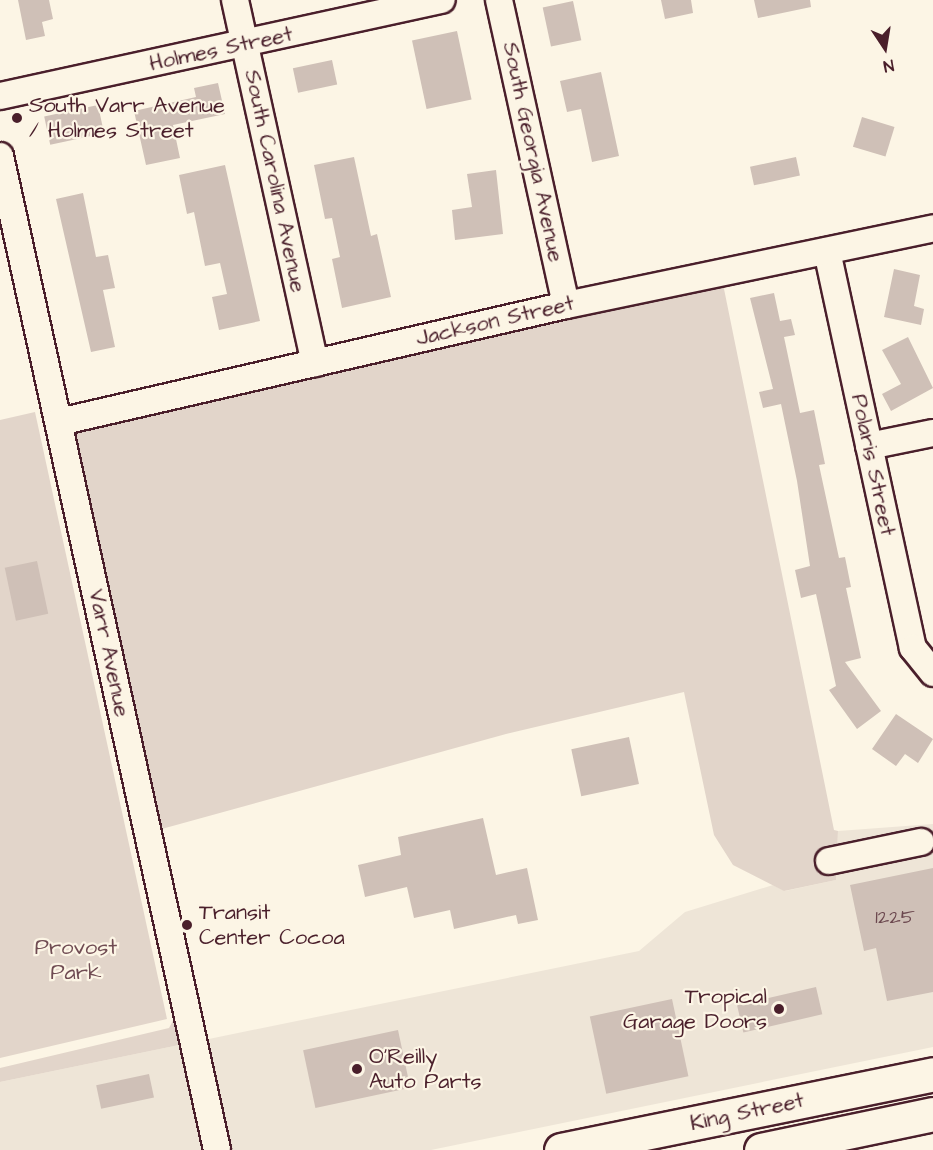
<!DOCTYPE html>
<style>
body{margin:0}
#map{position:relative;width:933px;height:1150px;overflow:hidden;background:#fcf5e5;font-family:"Architects Daughter",sans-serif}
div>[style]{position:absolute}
.built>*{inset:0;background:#eee5d7}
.green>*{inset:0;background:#e2d5ca}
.building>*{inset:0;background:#cfc0b7;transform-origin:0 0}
.roads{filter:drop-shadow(2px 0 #4a1f2b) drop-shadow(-2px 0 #4a1f2b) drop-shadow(0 2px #4a1f2b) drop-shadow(0 -2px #4a1f2b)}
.minor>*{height:26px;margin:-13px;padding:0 13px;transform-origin:13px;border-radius:13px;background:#fcf5e5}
.major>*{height:33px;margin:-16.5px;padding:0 16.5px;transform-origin:16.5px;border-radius:16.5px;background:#fcf5e5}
.dots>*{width:16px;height:16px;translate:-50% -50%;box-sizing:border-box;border:3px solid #fcf5e5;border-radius:50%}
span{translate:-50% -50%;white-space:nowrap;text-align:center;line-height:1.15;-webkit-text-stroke:4.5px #fcf5e5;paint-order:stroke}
.number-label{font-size:20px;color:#6b474e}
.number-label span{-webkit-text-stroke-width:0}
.street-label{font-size:22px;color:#4a1f2b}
.poi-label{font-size:22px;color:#4a1f2b}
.left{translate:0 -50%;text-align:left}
.right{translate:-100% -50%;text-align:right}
.park-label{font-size:22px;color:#704c53}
.north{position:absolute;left:855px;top:18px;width:60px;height:60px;-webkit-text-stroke:4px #fcf5e5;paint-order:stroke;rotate:168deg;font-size:16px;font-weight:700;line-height:24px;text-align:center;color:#4a1f2b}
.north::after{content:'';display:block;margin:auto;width:21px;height:27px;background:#4a1f2b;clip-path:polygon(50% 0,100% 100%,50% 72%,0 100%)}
</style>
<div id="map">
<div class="built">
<div style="clip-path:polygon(933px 824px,933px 1047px,431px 1150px,227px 1150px,204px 1040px,639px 951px,685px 912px,773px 885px,785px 891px,836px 880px,838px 831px)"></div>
<div style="clip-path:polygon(184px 1044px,207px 1150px,0 1150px,0 1082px)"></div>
</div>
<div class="green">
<div style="clip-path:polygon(723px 284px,834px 830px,838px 831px,836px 880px,784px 891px,733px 865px,714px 835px,684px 692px,506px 734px,158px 830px,71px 431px)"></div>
<div style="clip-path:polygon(35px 412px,167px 1019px,0 1058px,0 420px)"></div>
<div style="clip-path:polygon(175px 1017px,184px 1044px,0 1082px,0 1068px,169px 1028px)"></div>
</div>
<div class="building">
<div style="clip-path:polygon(18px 0,49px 0,53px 19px,42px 22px,45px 36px,26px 40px)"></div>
<div style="clip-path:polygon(661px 0,691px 0,693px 13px,665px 19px)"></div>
<div style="clip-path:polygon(754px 0,810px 0,811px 7px,758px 18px)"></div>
<div style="left:573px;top:1px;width:40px;height:31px;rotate:78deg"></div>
<div style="left:457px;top:31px;width:70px;height:46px;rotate:78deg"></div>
<div style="left:332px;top:60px;width:25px;height:40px;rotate:78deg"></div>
<div style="clip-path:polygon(601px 72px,619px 156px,592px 162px,581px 109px,567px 112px,560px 81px)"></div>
<div style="clip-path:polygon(218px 83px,225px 114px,173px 125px,180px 158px,146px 165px,134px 111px,196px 97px,194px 88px)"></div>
<div style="left:98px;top:105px;width:29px;height:55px;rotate:78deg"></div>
<div style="left:862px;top:117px;width:34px;height:31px;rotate:17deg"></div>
<div style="clip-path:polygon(354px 157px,371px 236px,377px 234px,391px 297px,342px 308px,332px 259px,340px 257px,332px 218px,325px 219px,314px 165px)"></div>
<div style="left:796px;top:157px;width:19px;height:47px;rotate:78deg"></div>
<div style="clip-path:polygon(225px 165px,260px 321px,219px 330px,212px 297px,227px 294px,220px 263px,205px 266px,194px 212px,187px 214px,179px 175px)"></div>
<div style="clip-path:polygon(496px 170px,503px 234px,455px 240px,452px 210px,472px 207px,467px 174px)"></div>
<div style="clip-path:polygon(83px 193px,96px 257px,108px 255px,115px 288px,103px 290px,115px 347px,91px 352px,56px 199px)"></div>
<div style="clip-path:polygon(894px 269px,920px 275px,914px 306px,924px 309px,921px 325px,884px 317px)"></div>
<div style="clip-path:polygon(774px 293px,780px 321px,791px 319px,795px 335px,784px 337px,800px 413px,814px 410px,825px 464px,819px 465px,839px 558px,845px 557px,851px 587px,846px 588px,861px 658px,845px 662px,881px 711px,857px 729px,829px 690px,836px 686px,816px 594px,801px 598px,795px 570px,810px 566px,797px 481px,781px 404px,763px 408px,759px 392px,773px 389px,750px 298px)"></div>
<div style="clip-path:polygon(908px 337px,933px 388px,891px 411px,882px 394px,901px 384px,882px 350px)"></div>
<div style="left:37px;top:561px;width:54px;height:33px;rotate:78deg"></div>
<div style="clip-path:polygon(896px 714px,933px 739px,918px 763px,905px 754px,896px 766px,872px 749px)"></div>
<div style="left:629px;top:737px;width:48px;height:59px;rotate:78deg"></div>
<div style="clip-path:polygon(483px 818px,496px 875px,527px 868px,538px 920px,518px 924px,516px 915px,454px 929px,450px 910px,414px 918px,407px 887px,365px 897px,358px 865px,401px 855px,398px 837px)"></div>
<div style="clip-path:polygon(933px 868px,933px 992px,887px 1001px,876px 948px,864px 951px,850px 885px)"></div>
<div style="left:816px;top:987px;width:28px;height:81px;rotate:77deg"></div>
<div style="left:672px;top:999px;width:79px;height:84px;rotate:78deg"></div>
<div style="left:398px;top:1030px;width:59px;height:97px;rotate:78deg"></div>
<div style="left:149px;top:1074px;width:24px;height:54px;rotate:78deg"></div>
</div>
<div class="roads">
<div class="minor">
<div style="left:235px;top:0;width:372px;rotate:77.6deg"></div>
<div style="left:499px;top:0;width:312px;rotate:77.6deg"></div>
<div style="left:0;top:96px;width:452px;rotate:-12.3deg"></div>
<div style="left:0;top:156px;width:1017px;rotate:77.68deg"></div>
<div style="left:827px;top:251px;width:406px;rotate:77.8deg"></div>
<div style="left:913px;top:648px;width:32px;rotate:51deg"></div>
<div style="left:59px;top:422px;width:520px;rotate:-12.99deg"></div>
<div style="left:566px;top:305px;width:375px;rotate:-11.8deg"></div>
<div style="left:869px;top:446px;width:65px;rotate:-11.5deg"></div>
<div style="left:829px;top:861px;width:94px;rotate:-11.7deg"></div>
</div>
<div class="major">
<div style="left:561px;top:1150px;width:380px;rotate:-11.5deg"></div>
<div style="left:761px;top:1150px;width:176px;rotate:-11.8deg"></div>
</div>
</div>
<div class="dots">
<div style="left:17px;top:118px;background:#4a1f2b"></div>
<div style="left:187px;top:925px;background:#4a1f2b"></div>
<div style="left:779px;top:1009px;background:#4a1f2b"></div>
<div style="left:357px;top:1069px;background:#4a1f2b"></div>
</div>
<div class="number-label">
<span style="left:895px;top:917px">1225</span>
</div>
<div class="street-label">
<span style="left:221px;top:49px;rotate:-12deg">Holmes Street</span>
<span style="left:533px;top:152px;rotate:78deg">South Georgia Avenue</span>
<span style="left:275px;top:181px;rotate:78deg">South Carolina Avenue</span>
<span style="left:495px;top:321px;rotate:-13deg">Jackson Street</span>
<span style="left:873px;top:465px;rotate:78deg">Polaris Street</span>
<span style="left:109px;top:653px;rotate:78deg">Varr Avenue</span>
<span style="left:747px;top:1112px;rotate:-12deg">King Street</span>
</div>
<div class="poi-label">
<span class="left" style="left:29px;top:118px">South Varr Avenue<br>/ Holmes Street</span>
<span class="left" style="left:199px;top:925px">Transit<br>Center Cocoa</span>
<span class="right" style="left:767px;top:1009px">Tropical<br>Garage Doors</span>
<span class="left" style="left:369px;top:1069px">O'Reilly<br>Auto Parts</span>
</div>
<div class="park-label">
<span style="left:76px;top:960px">Provost<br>Park</span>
</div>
<div class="north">N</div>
</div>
